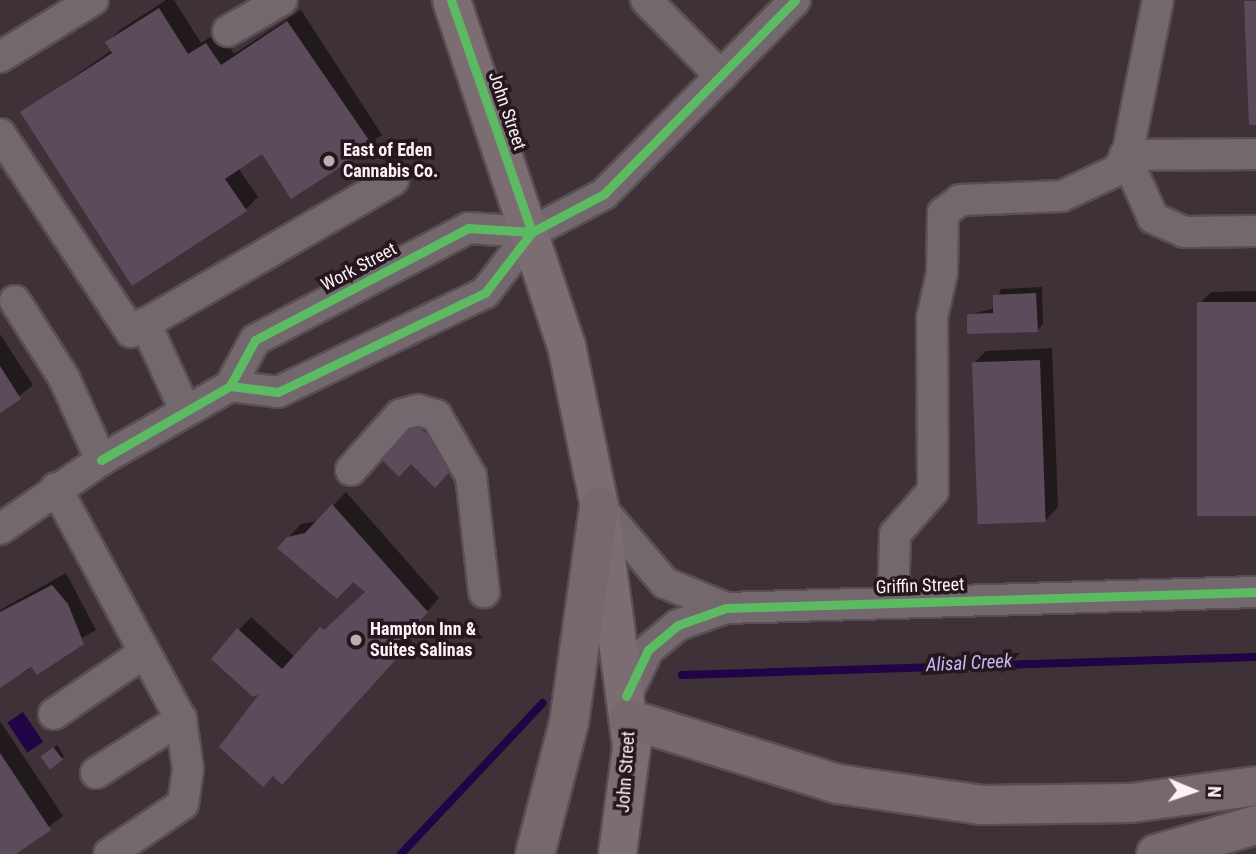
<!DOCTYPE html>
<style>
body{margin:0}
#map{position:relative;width:1256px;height:854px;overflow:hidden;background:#3f3138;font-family:"Roboto Condensed",sans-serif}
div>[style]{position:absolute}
.water>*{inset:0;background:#210446;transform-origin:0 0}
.shadow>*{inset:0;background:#0007}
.stream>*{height:8px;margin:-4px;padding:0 4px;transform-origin:4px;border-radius:4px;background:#210446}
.building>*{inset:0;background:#5c4b5b;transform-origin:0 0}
.roads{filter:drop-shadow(2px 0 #594e53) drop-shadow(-2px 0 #594e53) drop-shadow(0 2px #594e53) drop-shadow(0 -2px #594e53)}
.minor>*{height:30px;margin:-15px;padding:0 15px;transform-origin:15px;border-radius:15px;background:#73686e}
.major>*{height:37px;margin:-18.5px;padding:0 18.5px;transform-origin:18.5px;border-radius:18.5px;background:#7c6d73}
.highway>*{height:38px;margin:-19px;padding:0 19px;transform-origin:19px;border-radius:19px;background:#77686d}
.cycleway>*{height:9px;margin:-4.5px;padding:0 4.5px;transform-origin:4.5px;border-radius:4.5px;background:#5cba63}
.dots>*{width:19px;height:19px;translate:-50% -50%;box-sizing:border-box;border:4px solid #24181e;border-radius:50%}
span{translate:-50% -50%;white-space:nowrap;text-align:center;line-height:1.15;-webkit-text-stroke:7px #24181e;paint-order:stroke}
.street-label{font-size:18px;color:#fef0f7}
.poi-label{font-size:18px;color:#fef0f7;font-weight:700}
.left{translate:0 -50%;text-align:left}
.water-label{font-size:19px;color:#c5b9f7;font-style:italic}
.north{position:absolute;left:1158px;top:756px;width:70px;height:70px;-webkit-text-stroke:5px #24181e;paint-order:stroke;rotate:92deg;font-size:19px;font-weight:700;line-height:28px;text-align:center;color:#fef0f7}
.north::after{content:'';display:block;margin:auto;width:24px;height:32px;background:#fef0f7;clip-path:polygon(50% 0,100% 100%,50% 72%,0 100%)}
</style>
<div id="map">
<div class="water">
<div style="left:23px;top:712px;width:36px;height:19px;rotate:56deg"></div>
</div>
<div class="shadow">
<div style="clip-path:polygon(166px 0,174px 0,201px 43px,220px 31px,234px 54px,301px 10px,382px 135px,292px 197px,270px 149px,238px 168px,258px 197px,245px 210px,23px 112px,112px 50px,107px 42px,120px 30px)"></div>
<div style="clip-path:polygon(1042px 287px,1043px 324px,1037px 331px,968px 315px,995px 308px,1001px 289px)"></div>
<div style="clip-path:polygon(1256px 291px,1256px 514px,1198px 305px,1211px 292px)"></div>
<div style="clip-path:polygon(0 334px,33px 385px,0 411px)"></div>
<div style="clip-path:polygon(1052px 348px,1058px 507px,1046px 520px,973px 364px,986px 351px)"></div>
<div style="clip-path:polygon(423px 417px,461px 458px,411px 462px,400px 424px)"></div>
<div style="clip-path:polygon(346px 492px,439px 598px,406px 636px,412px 641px,295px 770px,239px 630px,251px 617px,295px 657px,367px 591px,288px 538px,301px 524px,318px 521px)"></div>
<div style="clip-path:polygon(66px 573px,96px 630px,0 686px,0 610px)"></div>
<div style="clip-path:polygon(0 721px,63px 816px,13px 854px,0 854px)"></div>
<div style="clip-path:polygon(57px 745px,64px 756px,62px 759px,45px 753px)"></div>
</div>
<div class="stream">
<div style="left:682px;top:675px;width:574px;rotate:-1.8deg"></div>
<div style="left:401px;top:854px;width:207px;rotate:-46.8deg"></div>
</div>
<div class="building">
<div style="clip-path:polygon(1244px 1px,1256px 1px,1256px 125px,1249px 125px)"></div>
<div style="clip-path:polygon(159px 8px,188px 54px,206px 43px,221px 65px,287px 21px,373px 146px,291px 199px,262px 154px,225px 179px,247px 211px,132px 286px,20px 112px,112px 53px,105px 42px)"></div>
<div style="clip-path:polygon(1036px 293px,1038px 332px,967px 334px,967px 314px,993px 313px,993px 295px)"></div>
<div style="left:1256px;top:302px;width:214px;height:59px;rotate:90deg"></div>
<div style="left:1040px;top:360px;width:162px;height:68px;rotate:88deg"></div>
<div style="clip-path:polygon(0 366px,21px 399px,0 413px)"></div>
<div style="clip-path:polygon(419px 426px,456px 465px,435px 488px,411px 464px,399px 477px,375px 453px,396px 431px)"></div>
<div style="clip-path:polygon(332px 504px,428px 612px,394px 649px,400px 655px,282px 785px,273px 776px,263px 787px,219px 747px,259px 694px,253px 697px,211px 659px,237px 628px,282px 669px,320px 627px,324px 630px,365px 592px,353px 582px,337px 599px,277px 548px,287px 537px,305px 533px)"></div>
<div style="clip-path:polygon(52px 585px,68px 604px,84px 644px,37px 675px,31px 667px,0 688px,0 612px)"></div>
<div style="left:53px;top:747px;width:16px;height:16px;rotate:52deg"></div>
<div style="clip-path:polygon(0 753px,51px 830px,16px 854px,0 854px)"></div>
</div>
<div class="roads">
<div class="minor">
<div style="left:646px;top:0;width:107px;rotate:45.4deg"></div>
<div style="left:228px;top:31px;width:62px;rotate:-29.9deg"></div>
<div style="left:0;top:57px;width:109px;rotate:-31.5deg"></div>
<div style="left:0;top:134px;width:237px;rotate:56.5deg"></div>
<div style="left:131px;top:332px;width:303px;rotate:-30.1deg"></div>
<div style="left:1256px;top:154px;width:131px;rotate:179.6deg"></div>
<div style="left:1125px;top:155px;width:69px;rotate:66deg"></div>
<div style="left:1153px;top:218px;width:34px;rotate:24deg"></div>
<div style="left:1184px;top:232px;width:72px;rotate:-0.8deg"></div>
<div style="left:15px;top:301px;width:91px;rotate:57.5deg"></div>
<div style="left:64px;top:378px;width:90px;rotate:65.7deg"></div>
<div style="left:145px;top:323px;width:96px;rotate:65.3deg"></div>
<div style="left:230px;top:386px;width:48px;rotate:7.1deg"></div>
<div style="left:278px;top:392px;width:229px;rotate:-25.6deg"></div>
<div style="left:485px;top:293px;width:77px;rotate:-52.4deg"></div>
<div style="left:532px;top:232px;width:81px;rotate:-27.8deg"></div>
<div style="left:604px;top:194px;width:272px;rotate:-45.4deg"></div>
<div style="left:351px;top:470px;width:74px;rotate:-48.3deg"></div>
<div style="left:400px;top:415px;width:19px;rotate:-16deg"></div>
<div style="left:418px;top:410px;width:19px;rotate:16deg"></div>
<div style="left:436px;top:415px;width:70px;rotate:60.2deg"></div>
<div style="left:471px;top:476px;width:117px;rotate:83.6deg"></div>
<div style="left:56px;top:488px;width:263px;rotate:61.6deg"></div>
<div style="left:181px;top:719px;width:50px;rotate:82deg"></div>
<div style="left:188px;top:769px;width:35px;rotate:98deg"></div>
<div style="left:183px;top:804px;width:89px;rotate:146deg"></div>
<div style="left:599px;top:506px;width:101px;rotate:49.4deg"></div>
<div style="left:665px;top:583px;width:66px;rotate:22.3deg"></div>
<div style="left:0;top:529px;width:122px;rotate:-34.3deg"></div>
<div style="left:101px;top:460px;width:149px;rotate:-29.8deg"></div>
<div style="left:230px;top:386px;width:52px;rotate:-61.5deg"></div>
<div style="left:255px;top:340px;width:241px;rotate:-27.7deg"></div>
<div style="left:468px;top:228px;width:64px;rotate:3.6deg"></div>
<div style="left:893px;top:603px;width:69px;rotate:-88.3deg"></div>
<div style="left:895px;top:534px;width:57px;rotate:-48.5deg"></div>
<div style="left:933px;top:491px;width:173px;rotate:-90.3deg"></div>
<div style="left:932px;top:318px;width:46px;rotate:-77.5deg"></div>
<div style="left:942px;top:273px;width:60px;rotate:-89deg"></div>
<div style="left:943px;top:213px;width:21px;rotate:-37deg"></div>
<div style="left:960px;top:200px;width:102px;rotate:-2.2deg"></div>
<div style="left:1062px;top:196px;width:62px;rotate:-24.9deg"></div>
<div style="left:1118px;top:170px;width:21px;rotate:-62deg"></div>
<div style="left:1128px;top:151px;width:154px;rotate:-78.8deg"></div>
<div style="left:626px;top:696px;width:51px;rotate:-64.4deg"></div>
<div style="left:648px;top:650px;width:39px;rotate:-40deg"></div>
<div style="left:678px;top:625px;width:51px;rotate:-19.5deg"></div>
<div style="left:726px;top:608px;width:530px;rotate:-1.73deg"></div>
<div style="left:54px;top:714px;width:109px;rotate:-34.1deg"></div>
<div style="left:96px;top:773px;width:101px;rotate:-32.4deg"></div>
</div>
<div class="major">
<div style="left:451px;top:0;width:364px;rotate:71.6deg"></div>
<div style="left:566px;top:345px;width:164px;rotate:78.4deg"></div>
<div style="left:599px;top:506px;width:243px;rotate:82.4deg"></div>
<div style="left:631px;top:747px;width:108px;rotate:97.5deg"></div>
</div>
<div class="highway">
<div style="left:629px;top:719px;width:219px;rotate:17.3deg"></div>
<div style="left:838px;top:784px;width:146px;rotate:8.3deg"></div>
<div style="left:982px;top:805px;width:149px;rotate:-0.8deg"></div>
<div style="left:1131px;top:803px;width:126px;rotate:-7.7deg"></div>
<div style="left:535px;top:854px;width:135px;rotate:-75.5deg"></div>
<div style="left:569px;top:723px;width:219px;rotate:-82.1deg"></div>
<div style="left:1156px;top:854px;width:104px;rotate:-16.2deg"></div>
</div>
</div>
<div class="cycleway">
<div style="left:451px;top:0;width:246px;rotate:70.8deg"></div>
<div style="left:230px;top:386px;width:48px;rotate:7.1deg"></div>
<div style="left:278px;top:392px;width:229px;rotate:-25.6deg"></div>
<div style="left:485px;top:293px;width:77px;rotate:-52.4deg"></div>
<div style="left:532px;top:232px;width:81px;rotate:-27.8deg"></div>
<div style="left:604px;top:194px;width:272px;rotate:-45.4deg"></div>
<div style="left:101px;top:460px;width:149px;rotate:-29.8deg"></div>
<div style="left:230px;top:386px;width:52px;rotate:-61.5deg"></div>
<div style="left:255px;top:340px;width:241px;rotate:-27.7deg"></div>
<div style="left:468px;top:228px;width:64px;rotate:3.6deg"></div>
<div style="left:626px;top:696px;width:51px;rotate:-64.4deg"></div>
<div style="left:648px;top:650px;width:39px;rotate:-40deg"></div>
<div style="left:678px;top:625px;width:51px;rotate:-19.5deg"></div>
<div style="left:726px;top:608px;width:530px;rotate:-1.73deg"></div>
</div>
<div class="dots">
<div style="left:329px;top:161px;background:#bbadb4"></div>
<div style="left:356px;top:640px;background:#bbadb4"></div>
</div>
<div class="street-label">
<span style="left:507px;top:111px;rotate:71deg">John Street</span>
<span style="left:359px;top:267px;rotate:-28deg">Work Street</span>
<span style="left:920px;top:586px;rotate:-2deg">Griffin Street</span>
<span style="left:626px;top:772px;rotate:-86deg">John Street</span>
</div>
<div class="poi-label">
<span class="left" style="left:343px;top:161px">East of Eden<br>Cannabis Co.</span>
<span class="left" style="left:370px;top:640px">Hampton Inn &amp;<br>Suites Salinas</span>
</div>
<div class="water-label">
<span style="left:969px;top:663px;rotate:-3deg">Alisal Creek</span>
</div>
<div class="north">N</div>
</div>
